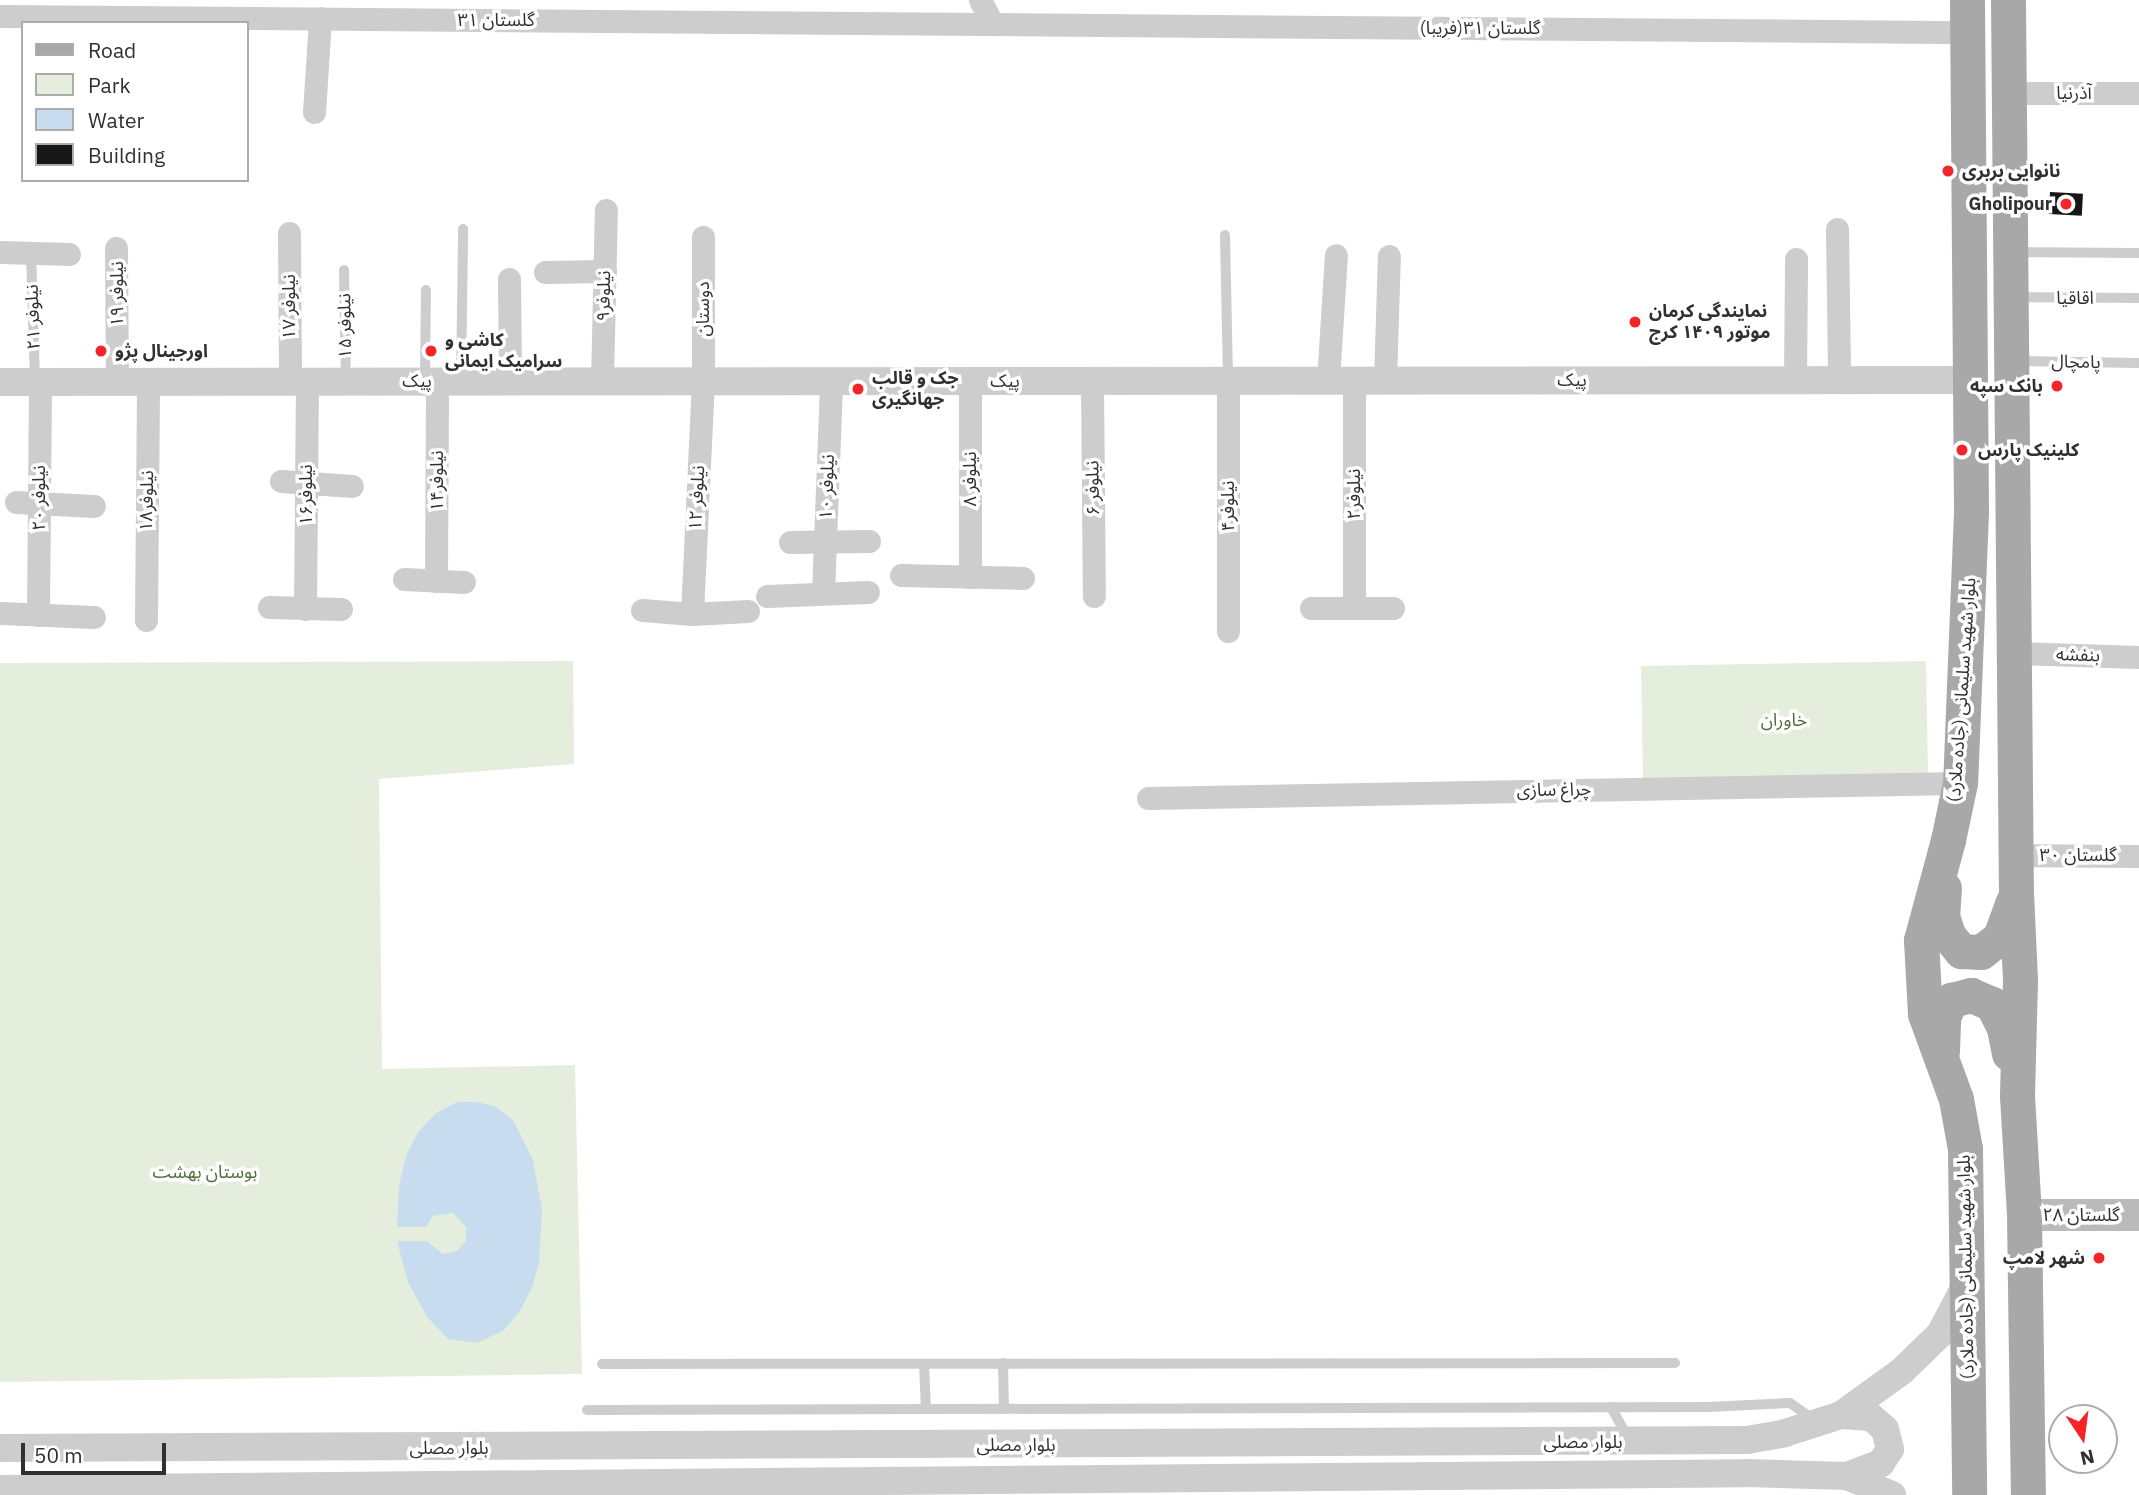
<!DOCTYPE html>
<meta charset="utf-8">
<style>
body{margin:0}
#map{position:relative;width:2139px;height:1495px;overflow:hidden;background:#fff;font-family:"IBM Plex Sans","Noto Sans Arabic",sans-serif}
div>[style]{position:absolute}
.green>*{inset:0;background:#e5eedc;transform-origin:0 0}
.water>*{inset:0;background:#c7ddef}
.building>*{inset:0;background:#171717;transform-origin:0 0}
.service>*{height:10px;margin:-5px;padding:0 5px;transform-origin:5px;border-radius:5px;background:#cdcdcd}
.minor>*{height:23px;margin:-11.5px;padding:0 11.5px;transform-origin:11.5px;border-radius:11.5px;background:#cdcdcd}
.tertiary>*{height:28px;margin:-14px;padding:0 14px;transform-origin:14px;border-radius:14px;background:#cdcdcd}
.secondary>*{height:32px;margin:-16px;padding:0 16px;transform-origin:16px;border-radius:16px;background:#bababa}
.primary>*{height:35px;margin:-17.5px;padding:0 17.5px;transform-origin:17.5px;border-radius:17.5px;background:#a8a8a8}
.dots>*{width:19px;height:19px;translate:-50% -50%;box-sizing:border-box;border:4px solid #fff;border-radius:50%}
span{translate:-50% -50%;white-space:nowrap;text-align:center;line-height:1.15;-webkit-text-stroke:7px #fff;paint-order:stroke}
.street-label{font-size:18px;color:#303030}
.poi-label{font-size:18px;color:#303030;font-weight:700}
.left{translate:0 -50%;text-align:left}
.right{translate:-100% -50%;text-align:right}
.park-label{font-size:18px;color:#4f6f39}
.legend{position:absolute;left:21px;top:21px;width:228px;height:161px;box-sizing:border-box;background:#fff;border:2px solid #acacac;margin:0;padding:9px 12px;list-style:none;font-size:21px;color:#303030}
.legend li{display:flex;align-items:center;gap:14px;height:35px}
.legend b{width:35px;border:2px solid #acacac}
.north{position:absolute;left:2048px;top:1404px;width:70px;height:70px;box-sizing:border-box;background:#fff;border:2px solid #acacac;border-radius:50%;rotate:167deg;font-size:19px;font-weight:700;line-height:28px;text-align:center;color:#303030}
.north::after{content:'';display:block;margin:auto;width:24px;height:32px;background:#f32529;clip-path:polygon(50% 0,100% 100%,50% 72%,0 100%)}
.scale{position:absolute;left:21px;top:1443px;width:145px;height:32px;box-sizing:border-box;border:4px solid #303030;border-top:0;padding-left:9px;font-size:21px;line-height:24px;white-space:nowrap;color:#303030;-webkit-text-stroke:5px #fff;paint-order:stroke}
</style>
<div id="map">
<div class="green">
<div style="clip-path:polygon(573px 661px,574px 764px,379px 779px,382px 1069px,575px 1065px,582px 1374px,0 1382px,0 663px)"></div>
<div style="left:1926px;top:661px;width:114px;height:285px;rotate:89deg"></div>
</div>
<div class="water">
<div style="clip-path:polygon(457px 1102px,478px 1102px,496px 1107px,513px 1120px,533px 1160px,542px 1210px,539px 1264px,531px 1290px,519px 1312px,503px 1331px,476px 1343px,448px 1339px,427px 1317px,408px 1282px,397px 1241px,427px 1241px,443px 1254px,457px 1251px,466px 1241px,466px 1227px,453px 1213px,433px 1216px,426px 1227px,397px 1227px,399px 1186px,406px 1156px,418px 1132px,436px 1113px)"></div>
</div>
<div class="building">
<div style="left:2050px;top:192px;width:33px;height:22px;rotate:3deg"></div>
</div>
<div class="service">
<div style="left:1225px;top:235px;width:146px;rotate:88.8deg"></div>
<div style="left:2014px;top:252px;width:125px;rotate:0.5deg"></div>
<div style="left:31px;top:253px;width:129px;rotate:88.2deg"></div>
<div style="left:344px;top:270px;width:112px;rotate:89deg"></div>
<div style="left:2016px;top:297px;width:123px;rotate:0.5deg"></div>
<div style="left:2015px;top:361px;width:124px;rotate:0.9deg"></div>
<div style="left:425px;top:381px;width:91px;rotate:-89.4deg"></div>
<div style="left:461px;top:381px;width:152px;rotate:-89.2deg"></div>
<div style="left:1003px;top:1363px;width:46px;rotate:88.8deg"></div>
<div style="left:602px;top:1364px;width:1073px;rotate:-0.05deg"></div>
<div style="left:924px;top:1364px;width:45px;rotate:87.5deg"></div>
<div style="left:1611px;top:1407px;width:37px;rotate:61deg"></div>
<div style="left:587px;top:1410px;width:1121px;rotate:-0.15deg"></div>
<div style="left:1708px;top:1407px;width:82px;rotate:-2.8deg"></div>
<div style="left:1790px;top:1403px;width:29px;rotate:35deg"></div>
</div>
<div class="minor">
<div style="left:980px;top:0;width:26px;rotate:62deg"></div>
<div style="left:0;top:16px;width:1967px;rotate:0.47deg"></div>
<div style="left:2009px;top:93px;width:130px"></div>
<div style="left:314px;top:112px;width:94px;rotate:-86.3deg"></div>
<div style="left:1837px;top:229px;width:151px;rotate:89.2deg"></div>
<div style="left:289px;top:233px;width:148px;rotate:89.6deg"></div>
<div style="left:116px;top:248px;width:134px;rotate:89.6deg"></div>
<div style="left:0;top:252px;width:69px;rotate:1.7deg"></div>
<div style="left:545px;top:272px;width:60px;rotate:-1deg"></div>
<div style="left:509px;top:279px;width:102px;rotate:89.4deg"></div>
<div style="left:1385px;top:380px;width:124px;rotate:-88.2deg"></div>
<div style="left:1795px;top:380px;width:121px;rotate:-89.5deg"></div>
<div style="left:602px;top:381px;width:171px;rotate:-88.7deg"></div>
<div style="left:970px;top:381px;width:196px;rotate:90deg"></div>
<div style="left:1092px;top:381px;width:215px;rotate:89.5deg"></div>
<div style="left:1328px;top:381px;width:126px;rotate:-86.4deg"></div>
<div style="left:281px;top:481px;width:71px;rotate:4deg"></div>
<div style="left:16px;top:502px;width:78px;rotate:2.9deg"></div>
<div style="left:790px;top:542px;width:79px;rotate:-0.7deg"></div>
<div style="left:901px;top:575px;width:122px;rotate:1.4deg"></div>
<div style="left:404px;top:579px;width:60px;rotate:2.9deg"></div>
<div style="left:436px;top:581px;width:200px;rotate:-89.7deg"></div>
<div style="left:823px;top:593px;width:212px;rotate:-87.8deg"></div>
<div style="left:767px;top:596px;width:101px;rotate:-2.3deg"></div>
<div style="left:269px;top:607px;width:72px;rotate:1.6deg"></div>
<div style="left:1311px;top:608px;width:82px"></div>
<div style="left:1354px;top:608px;width:228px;rotate:-90deg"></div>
<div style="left:305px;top:609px;width:228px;rotate:-89.5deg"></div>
<div style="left:642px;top:610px;width:50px;rotate:4.6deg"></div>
<div style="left:692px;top:614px;width:56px;rotate:-3.1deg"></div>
<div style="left:1px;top:613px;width:93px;rotate:2.5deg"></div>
<div style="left:692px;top:614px;width:233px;rotate:-87.3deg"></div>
<div style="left:703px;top:381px;width:144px;rotate:-90deg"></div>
<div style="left:38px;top:615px;width:233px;rotate:-89.5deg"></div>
<div style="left:146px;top:620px;width:238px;rotate:-89.5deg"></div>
<div style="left:1228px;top:631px;width:250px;rotate:-90deg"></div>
<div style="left:2016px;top:653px;width:123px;rotate:1.9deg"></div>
<div style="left:1148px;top:798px;width:812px;rotate:-1.06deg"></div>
<div style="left:2017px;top:855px;width:122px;rotate:0.5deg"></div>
</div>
<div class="tertiary">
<div style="left:0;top:382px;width:1969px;rotate:-0.06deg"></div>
<div style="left:1841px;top:1415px;width:30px;rotate:4deg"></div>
<div style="left:1871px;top:1417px;width:18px;rotate:41deg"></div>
<div style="left:1885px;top:1429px;width:21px;rotate:76deg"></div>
<div style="left:1890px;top:1449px;width:17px;rotate:123deg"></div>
<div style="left:1881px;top:1463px;width:36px;rotate:159deg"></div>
<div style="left:0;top:1448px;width:1747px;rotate:-0.26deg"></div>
<div style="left:1747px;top:1440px;width:39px;rotate:-10deg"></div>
<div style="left:1785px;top:1433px;width:59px;rotate:-17.8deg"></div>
<div style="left:1841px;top:1415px;width:75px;rotate:-35.8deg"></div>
<div style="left:1902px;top:1371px;width:53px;rotate:-44.2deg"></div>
<div style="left:1940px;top:1334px;width:55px;rotate:-62deg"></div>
<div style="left:0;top:1489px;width:1747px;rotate:-0.52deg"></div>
<div style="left:1747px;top:1473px;width:100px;rotate:1.7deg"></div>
<div style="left:1847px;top:1476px;width:49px;rotate:22.9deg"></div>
</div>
<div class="secondary">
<div style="left:2024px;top:1215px;width:115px"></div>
</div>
<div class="primary">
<div style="left:1967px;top:0;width:512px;rotate:89.55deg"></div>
<div style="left:1971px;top:512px;width:271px;rotate:92.3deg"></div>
<div style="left:1960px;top:783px;width:58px;rotate:101.9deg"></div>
<div style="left:1948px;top:840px;width:104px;rotate:105.1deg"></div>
<div style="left:1921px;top:940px;width:74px;rotate:86.9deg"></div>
<div style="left:1925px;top:1014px;width:90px;rotate:70deg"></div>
<div style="left:1956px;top:1099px;width:51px;rotate:79.8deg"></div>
<div style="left:1965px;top:1149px;width:346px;rotate:89.3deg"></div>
<div style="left:2008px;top:0;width:892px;rotate:89.49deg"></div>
<div style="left:2016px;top:892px;width:89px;rotate:87.4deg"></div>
<div style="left:2020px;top:981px;width:115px;rotate:91.5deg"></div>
<div style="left:2017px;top:1096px;width:119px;rotate:86.6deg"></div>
<div style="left:2024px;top:1215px;width:280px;rotate:89.2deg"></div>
<div style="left:1944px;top:888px;width:28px;rotate:94deg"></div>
<div style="left:1942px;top:916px;width:20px;rotate:72deg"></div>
<div style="left:1948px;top:935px;width:21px;rotate:51deg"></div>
<div style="left:1961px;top:951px;width:20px;rotate:3deg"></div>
<div style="left:1981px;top:952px;width:24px;rotate:-38deg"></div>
<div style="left:2000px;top:937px;width:37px;rotate:-70deg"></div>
<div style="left:1942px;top:1051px;width:34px;rotate:-88deg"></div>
<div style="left:1943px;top:1017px;width:19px;rotate:-65deg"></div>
<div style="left:1951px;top:1000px;width:21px;rotate:-14deg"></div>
<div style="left:1971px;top:995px;width:23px;rotate:23deg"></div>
<div style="left:1992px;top:1004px;width:27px;rotate:63deg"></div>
<div style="left:2004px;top:1028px;width:26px;rotate:79deg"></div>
</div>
<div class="dots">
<div style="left:1948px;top:171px;background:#f32529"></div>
<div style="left:2066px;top:204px;background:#f32529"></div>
<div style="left:1635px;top:322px;background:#f32529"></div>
<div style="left:101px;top:351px;background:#f32529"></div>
<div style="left:431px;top:351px;background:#f32529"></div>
<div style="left:2057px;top:386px;background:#f32529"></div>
<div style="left:858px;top:389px;background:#f32529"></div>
<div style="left:1962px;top:450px;background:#f32529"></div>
<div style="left:2099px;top:1258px;background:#f32529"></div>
</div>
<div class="street-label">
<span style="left:496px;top:20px">گلستان ۳۱</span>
<span style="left:1480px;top:28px">گلستان ۳۱(فریبا)</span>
<span style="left:2074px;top:93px">آذرنیا</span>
<span style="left:117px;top:294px;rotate:-90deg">نیلوفر ۱۹</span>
<span style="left:604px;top:296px;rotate:-89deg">نیلوفر۹</span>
<span style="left:2075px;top:298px">اقاقیا</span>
<span style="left:289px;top:307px;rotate:-90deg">نیلوفر ۱۷</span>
<span style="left:703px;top:309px;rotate:-90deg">دوستان</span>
<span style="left:33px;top:317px;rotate:-92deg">نیلوفر ۲۱</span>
<span style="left:345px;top:326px;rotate:-91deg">نیلوفر ۱۵</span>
<span style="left:2076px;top:362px;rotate:1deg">پامچال</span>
<span style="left:1572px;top:380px">پیک</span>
<span style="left:417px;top:381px">پیک</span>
<span style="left:1005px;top:381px">پیک</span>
<span style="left:970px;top:479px;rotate:-90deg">نیلوفر ۸</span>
<span style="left:437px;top:481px;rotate:-90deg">نیلوفر۱۴</span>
<span style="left:827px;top:487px;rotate:-88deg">نیلوفر ۱۰</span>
<span style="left:1093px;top:488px;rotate:-91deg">نیلوفر ۶</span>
<span style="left:1354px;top:494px;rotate:-90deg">نیلوفر۲</span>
<span style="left:306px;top:495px;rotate:-90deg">نیلوفر۱۶</span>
<span style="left:39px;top:498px;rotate:-90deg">نیلوفر ۲۰</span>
<span style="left:697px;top:498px;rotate:-87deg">نیلوفر ۱۲</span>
<span style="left:147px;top:501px;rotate:-89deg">نیلوفر۱۸</span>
<span style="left:1228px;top:506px;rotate:-90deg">نیلوفر۴</span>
<span style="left:2078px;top:655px;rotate:2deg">بنفشه</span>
<span style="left:1962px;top:690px;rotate:-86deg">بلوار شهید سلیمانی (جاده ملارد)</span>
<span style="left:1554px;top:790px;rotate:-1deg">چراغ سازی</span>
<span style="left:2078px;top:855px">گلستان ۳۰</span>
<span style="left:2081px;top:1215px">گلستان ۲۸</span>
<span style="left:1966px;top:1267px;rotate:-91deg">بلوار شهید سلیمانی (جاده ملارد)</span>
<span style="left:1583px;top:1442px">بلوار مصلی</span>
<span style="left:1016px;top:1445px">بلوار مصلی</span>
<span style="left:449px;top:1448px">بلوار مصلی</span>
</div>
<div class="poi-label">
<span class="left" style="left:1962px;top:171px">نانوایی بربری</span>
<span class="right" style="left:2052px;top:204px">Gholipour</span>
<span class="left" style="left:1649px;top:322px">نمایندگی کرمان<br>موتور ۱۴۰۹ کرج</span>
<span class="left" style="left:445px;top:351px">کاشی و<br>سرامیک ایمانی</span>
<span class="left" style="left:115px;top:351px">اورجینال پژو</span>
<span class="left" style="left:872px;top:389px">جک و قالب<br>جهانگیری</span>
<span class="right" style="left:2043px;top:386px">بانک سپه</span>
<span class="left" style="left:1978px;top:450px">کلینیک پارس</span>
<span class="right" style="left:2085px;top:1258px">شهر لامپ</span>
</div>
<div class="park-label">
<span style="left:1784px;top:720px">خاوران</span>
<span style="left:205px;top:1172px">بوستان بهشت</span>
</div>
<ul class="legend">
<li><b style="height:9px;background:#a8a8a8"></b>Road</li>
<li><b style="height:19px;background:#e5eedc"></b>Park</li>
<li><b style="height:19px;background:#c7ddef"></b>Water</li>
<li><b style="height:19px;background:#171717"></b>Building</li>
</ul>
<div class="north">N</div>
<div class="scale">50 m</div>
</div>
